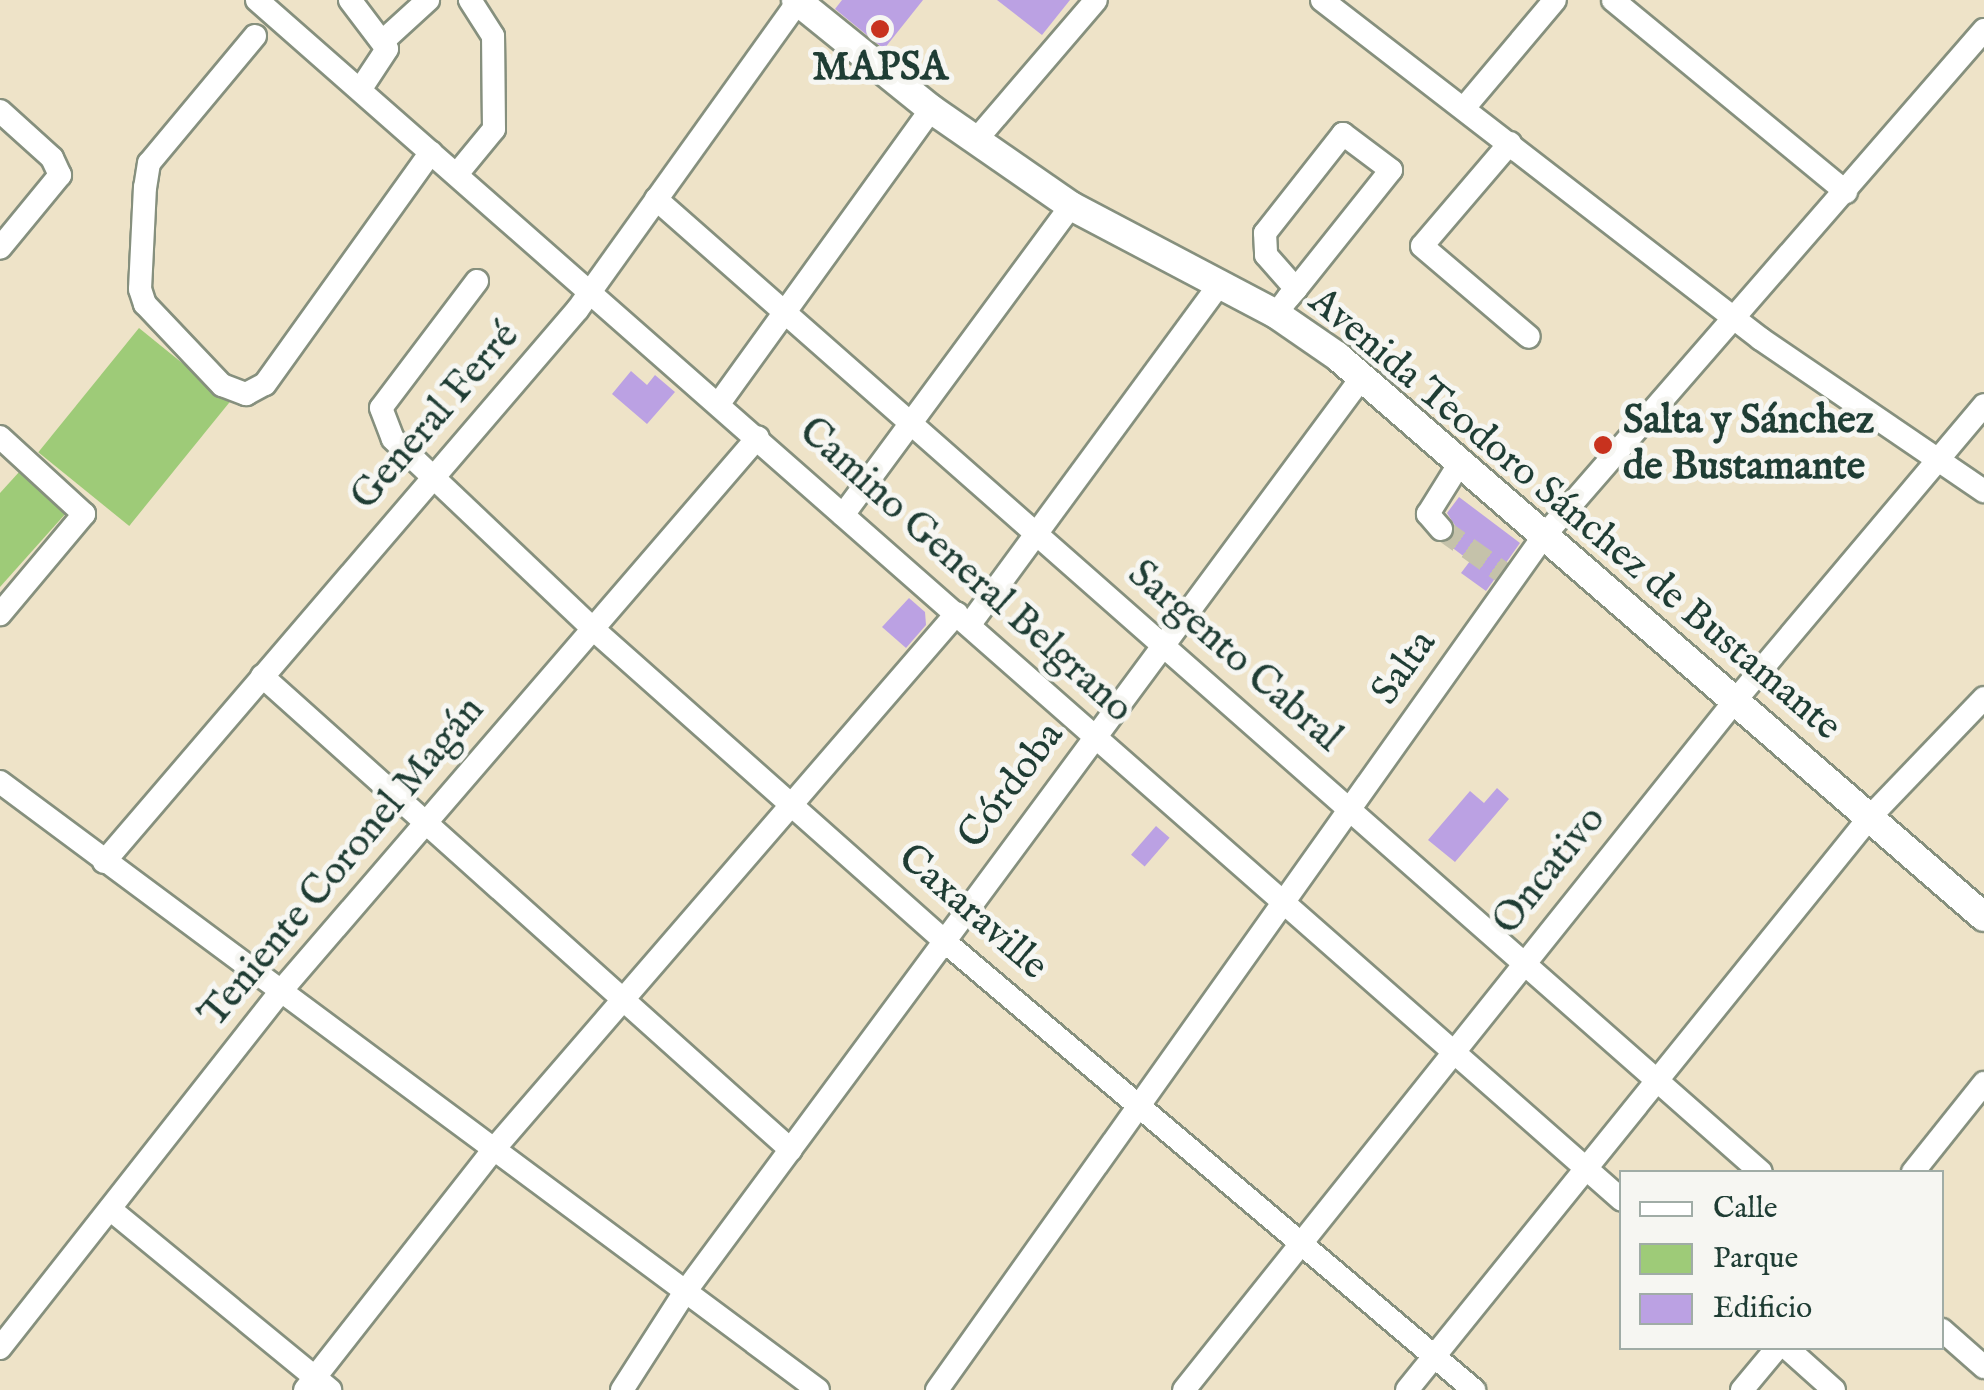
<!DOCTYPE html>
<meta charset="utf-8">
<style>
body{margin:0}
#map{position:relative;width:1984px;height:1390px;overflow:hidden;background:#eee3c8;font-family:"IM FELL English",serif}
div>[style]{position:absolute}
.green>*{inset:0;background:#9ecb78;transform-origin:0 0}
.building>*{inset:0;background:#bba1e3;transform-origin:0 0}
.minor-tunnel>*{height:22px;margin-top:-11px;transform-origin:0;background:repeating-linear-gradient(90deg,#c5c2aa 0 22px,transparent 0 33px)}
.roads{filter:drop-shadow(2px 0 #86907e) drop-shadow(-2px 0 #86907e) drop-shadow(0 2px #86907e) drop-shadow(0 -2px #86907e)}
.minor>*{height:22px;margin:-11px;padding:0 11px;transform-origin:11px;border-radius:11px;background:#fff}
.major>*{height:28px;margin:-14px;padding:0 14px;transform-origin:14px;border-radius:14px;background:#fff}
.dots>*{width:28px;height:28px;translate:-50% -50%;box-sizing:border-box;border:5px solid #f6f6f2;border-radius:50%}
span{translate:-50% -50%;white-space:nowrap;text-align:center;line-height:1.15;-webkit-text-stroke:10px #f6f6f2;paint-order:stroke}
.poi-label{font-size:40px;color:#1f3d34;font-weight:700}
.left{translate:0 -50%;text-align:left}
.street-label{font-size:40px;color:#1f3d34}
.legend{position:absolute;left:1619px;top:1170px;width:325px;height:180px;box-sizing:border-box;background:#f6f6f2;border:2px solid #a0aca6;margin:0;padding:12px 18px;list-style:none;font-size:30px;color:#1f3d34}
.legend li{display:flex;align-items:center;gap:20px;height:50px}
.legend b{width:50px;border:2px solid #a0aca6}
</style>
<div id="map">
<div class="green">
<div style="left:139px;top:328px;width:117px;height:160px;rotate:39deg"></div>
<div style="clip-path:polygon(20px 471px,67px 512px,0 587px,0 493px)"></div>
</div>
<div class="building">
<div style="clip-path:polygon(842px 0,923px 0,884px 49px,835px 9px)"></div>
<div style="clip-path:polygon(997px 0,1070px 0,1042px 35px)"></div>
<div style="clip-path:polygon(631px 371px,647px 385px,655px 375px,675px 392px,647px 424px,612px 394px)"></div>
<div style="clip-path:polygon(1459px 497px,1520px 543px,1486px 591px,1461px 573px,1470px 561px,1446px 543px,1456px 527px,1447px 513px)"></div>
<div style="clip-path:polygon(909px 598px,925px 612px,926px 625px,906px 648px,882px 627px)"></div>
<div style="clip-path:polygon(1497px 788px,1509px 799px,1455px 862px,1428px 840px,1470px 791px,1484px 803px)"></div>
<div style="left:1156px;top:826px;width:18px;height:38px;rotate:41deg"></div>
</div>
<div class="minor-tunnel">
<div style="left:1441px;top:529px;width:75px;rotate:35.2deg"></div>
</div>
<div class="roads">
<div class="minor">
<div style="left:257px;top:0;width:1817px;rotate:41.32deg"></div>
<div style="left:350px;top:0;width:61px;rotate:52.9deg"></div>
<div style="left:387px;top:49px;width:49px;rotate:123.4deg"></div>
<div style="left:1322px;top:0;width:555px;rotate:37.68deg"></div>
<div style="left:1761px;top:339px;width:270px;rotate:34.3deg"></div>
<div style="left:1613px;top:0;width:302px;rotate:39.5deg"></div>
<div style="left:255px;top:36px;width:165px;rotate:129.8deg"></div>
<div style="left:149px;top:163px;width:24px;rotate:99deg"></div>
<div style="left:145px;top:187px;width:102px;rotate:92.8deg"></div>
<div style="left:140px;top:289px;width:16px;rotate:72deg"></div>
<div style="left:145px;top:304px;width:112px;rotate:46.5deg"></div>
<div style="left:222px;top:385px;width:26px;rotate:21deg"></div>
<div style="left:246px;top:394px;width:21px;rotate:-28deg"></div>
<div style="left:265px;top:384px;width:285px;rotate:-54.4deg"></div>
<div style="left:383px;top:41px;width:61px;rotate:-42.3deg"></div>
<div style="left:1464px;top:108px;width:141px;rotate:-49.9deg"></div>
<div style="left:0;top:111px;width:70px;rotate:42.1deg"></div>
<div style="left:52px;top:158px;width:19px;rotate:65deg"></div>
<div style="left:60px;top:175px;width:94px;rotate:129.4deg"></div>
<div style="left:976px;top:140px;width:184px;rotate:-49.4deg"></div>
<div style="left:1510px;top:143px;width:135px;rotate:130.5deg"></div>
<div style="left:1422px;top:246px;width:140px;rotate:40.4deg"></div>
<div style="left:457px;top:174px;width:58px;rotate:-50.6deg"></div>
<div style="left:494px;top:129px;width:93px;rotate:-90.6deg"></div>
<div style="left:493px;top:36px;width:43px;rotate:-122.6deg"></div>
<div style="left:656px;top:199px;width:1472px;rotate:41.37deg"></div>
<div style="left:477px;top:281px;width:159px;rotate:127.1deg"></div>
<div style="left:381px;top:408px;width:33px;rotate:69deg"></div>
<div style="left:393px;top:439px;width:274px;rotate:43.5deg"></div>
<div style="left:592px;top:628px;width:471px;rotate:41.6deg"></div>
<div style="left:944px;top:941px;width:695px;rotate:40.27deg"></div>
<div style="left:1276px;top:314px;width:21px;rotate:-53deg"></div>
<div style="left:1289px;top:297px;width:11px;rotate:-49deg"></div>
<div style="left:1296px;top:289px;width:152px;rotate:-51.4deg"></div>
<div style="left:1391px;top:170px;width:60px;rotate:-143.1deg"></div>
<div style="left:1343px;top:134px;width:126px;rotate:128.2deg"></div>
<div style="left:1265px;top:233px;width:22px;rotate:87deg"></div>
<div style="left:1266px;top:255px;width:45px;rotate:48.6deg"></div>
<div style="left:720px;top:402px;width:361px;rotate:-54.2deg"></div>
<div style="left:0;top:437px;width:114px;rotate:42.5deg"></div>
<div style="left:84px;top:514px;width:131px;rotate:130deg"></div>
<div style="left:843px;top:515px;width:384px;rotate:-53.6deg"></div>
<div style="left:1441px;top:529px;width:20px;rotate:-131deg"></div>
<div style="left:1428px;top:514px;width:57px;rotate:-58deg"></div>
<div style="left:970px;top:624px;width:421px;rotate:-53.7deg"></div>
<div style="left:262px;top:676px;width:710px;rotate:41.86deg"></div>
<div style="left:0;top:782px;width:1019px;rotate:36.62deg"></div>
<div style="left:104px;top:862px;width:728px;rotate:-49.4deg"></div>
<div style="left:578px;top:309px;width:380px;rotate:-54.4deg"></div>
<div style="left:1913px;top:1172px;width:114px;rotate:-51.4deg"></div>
<div style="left:110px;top:1209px;width:285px;rotate:39.4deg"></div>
<div style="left:1942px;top:1330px;width:56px;rotate:41.4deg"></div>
<div style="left:0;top:1348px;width:453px;rotate:-51.8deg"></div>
<div style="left:280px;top:992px;width:732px;rotate:-49.26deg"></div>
<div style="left:1787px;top:1348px;width:63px;rotate:41.8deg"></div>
<div style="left:305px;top:1390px;width:306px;rotate:-51.9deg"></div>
<div style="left:494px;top:1149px;width:708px;rotate:-49.18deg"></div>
<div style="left:622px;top:1390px;width:117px;rotate:-57.3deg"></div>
<div style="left:685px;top:1292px;width:1138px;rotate:-53.5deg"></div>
<div style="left:937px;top:1390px;width:1046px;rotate:-54.61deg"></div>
<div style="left:1543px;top:537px;width:672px;rotate:-48.98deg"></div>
<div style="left:1184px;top:1390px;width:881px;rotate:-51.36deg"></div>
<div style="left:1734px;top:702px;width:388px;rotate:-49.9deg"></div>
<div style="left:1407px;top:1390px;width:735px;rotate:-51.07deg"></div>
<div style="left:1869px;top:818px;width:166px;rotate:-46.2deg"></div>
<div style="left:1742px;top:1390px;width:55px;rotate:-50.2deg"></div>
</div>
<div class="major">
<div style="left:796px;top:0;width:174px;rotate:38.9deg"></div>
<div style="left:931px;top:109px;width:170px;rotate:34.7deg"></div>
<div style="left:1071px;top:206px;width:232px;rotate:27.8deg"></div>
<div style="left:1276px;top:314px;width:74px;rotate:34.5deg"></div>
<div style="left:1337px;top:356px;width:856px;rotate:40.93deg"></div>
</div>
</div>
<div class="dots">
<div style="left:880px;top:29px;background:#c8321e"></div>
<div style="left:1603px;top:445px;background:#c8321e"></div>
</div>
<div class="poi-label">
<span style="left:880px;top:69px">MAPSA</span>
<span class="left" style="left:1623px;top:445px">Salta y Sánchez<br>de Bustamante</span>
</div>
<div class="street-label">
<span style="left:436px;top:417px;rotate:-49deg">General Ferré</span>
<span style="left:1574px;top:515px;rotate:40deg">Avenida Teodoro Sánchez de Bustamante</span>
<span style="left:965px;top:571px;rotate:42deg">Camino General Belgrano</span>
<span style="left:1234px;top:657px;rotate:41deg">Sargento Cabral</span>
<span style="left:1405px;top:668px;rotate:-55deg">Salta</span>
<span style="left:1012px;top:786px;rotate:-53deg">Córdoba</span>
<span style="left:343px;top:863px;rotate:-50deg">Teniente Coronel Magán</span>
<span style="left:1550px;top:871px;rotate:-51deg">Oncativo</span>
<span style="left:972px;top:913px;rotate:41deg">Caxaraville</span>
</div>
<ul class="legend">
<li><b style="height:12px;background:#fff"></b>Calle</li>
<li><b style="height:28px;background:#9ecb78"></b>Parque</li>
<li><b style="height:28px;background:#bba1e3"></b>Edificio</li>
</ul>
</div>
